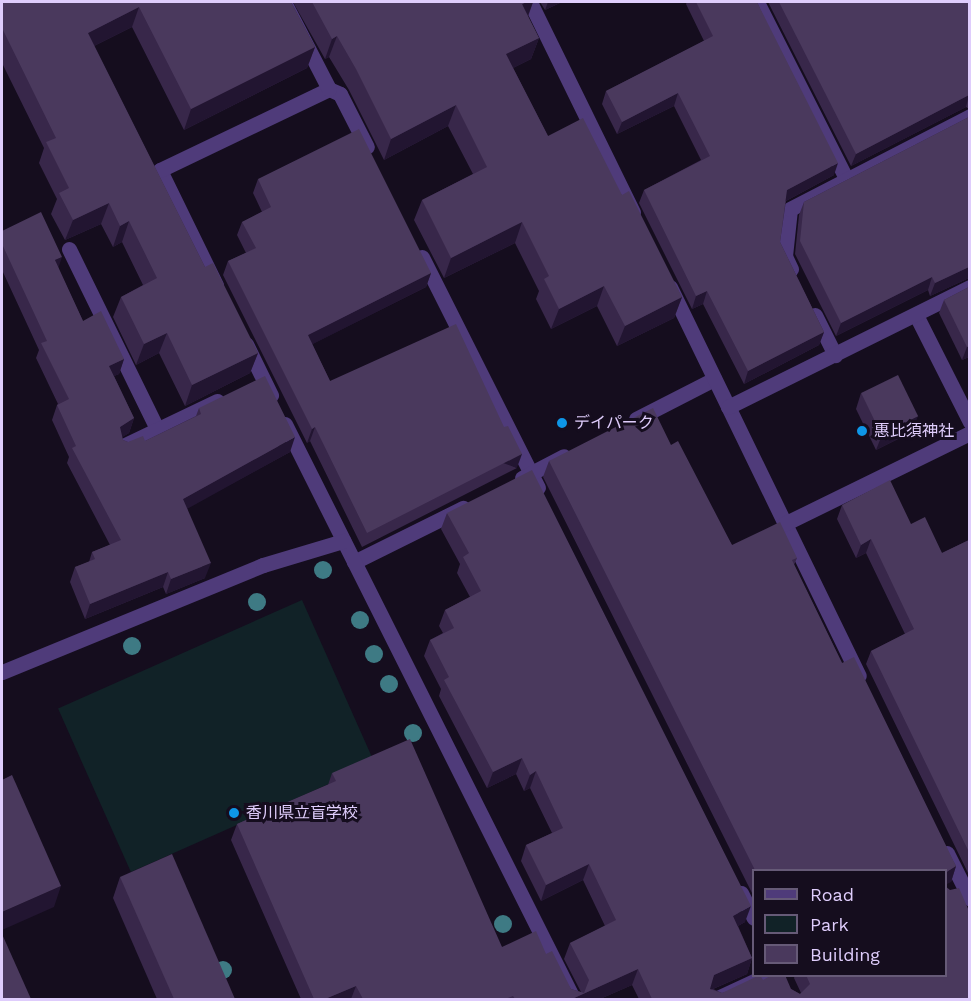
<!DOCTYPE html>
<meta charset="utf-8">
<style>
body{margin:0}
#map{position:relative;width:971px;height:1001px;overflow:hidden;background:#150d1e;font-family:"Work Sans","Noto Sans JP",sans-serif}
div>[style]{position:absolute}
.green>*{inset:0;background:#112227;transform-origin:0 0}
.lane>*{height:15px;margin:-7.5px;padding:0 7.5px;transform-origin:7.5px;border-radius:7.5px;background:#4f3b7a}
.street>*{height:15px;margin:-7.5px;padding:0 7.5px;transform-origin:7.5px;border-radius:7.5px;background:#4f3b7a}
.trees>*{width:18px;height:18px;margin:-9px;border-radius:50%;background:#3e7a84}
.wall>*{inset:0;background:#38274a}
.shaded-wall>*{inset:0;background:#221531;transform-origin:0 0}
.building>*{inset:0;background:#4a395d;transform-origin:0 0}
.dots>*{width:16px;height:16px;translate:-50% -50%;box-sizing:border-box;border:3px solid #150d1e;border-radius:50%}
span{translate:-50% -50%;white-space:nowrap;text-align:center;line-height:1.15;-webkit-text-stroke:6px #150d1e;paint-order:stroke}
.poi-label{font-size:16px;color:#dfcdfc}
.left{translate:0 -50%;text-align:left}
.frame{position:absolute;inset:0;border:3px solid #dfcdfc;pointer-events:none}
.legend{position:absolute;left:752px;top:869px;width:195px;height:108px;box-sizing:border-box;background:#150d1e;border:2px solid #665a77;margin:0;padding:8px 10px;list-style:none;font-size:18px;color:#dfcdfc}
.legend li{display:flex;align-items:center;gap:12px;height:30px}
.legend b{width:30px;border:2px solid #665a77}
</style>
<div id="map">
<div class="green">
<div style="left:302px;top:600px;width:179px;height:267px;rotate:66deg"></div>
</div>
<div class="lane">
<div style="left:329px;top:89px;width:12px;rotate:24deg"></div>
<div style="left:340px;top:94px;width:59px;rotate:63deg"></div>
<div style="left:69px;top:249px;width:200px;rotate:63.9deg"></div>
<div style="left:422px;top:257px;width:258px;rotate:63.3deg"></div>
<div style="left:636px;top:419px;width:88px;rotate:-27.1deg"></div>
<div style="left:125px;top:445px;width:102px;rotate:-25.6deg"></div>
<div style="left:522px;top:478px;width:47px;rotate:-27.6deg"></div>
<div style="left:354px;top:562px;width:122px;rotate:-26.4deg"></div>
<div style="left:741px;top:893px;width:28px;rotate:63deg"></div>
</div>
<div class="street">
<div style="left:530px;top:2px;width:234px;rotate:63.9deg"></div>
<div style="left:757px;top:2px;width:199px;rotate:63.2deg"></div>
<div style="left:791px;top:269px;width:14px;rotate:-115deg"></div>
<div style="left:785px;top:256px;width:47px;rotate:-83.9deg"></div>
<div style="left:790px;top:209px;width:203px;rotate:-27.3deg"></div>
<div style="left:216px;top:285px;width:128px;rotate:-116deg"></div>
<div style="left:160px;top:170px;width:187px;rotate:-25.6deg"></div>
<div style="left:329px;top:89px;width:98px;rotate:-117.3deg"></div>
<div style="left:670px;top:287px;width:432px;rotate:64.1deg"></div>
<div style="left:815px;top:315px;width:45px;rotate:63.4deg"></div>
<div style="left:916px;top:315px;width:120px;rotate:63.2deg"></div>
<div style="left:246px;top:344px;width:57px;rotate:63.9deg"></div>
<div style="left:728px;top:407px;width:270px;rotate:-26.4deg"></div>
<div style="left:285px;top:424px;width:644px;rotate:63.36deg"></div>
<div style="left:784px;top:524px;width:207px;rotate:-26.1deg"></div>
<div style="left:2px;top:672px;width:282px;rotate:-22.3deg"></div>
<div style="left:263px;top:565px;width:84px;rotate:-16.7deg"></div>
<div style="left:947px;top:853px;width:51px;rotate:63.4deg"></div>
<div style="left:713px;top:1000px;width:57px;rotate:-24.8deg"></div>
</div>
<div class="trees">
<div style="left:323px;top:570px"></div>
<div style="left:257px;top:602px"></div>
<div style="left:360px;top:620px"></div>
<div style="left:132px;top:646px"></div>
<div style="left:374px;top:654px"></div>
<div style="left:389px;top:684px"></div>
<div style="left:413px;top:733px"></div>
<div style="left:503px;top:924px"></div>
<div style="left:223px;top:970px"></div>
</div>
<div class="wall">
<div style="clip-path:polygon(2px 2px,291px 2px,315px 47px,307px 68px,184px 130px,132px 27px,94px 46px,205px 267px,258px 353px,250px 373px,185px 406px,159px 353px,136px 365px,113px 317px,121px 297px,143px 285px,122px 242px,113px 247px,101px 224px,65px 240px,51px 214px,57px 199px,39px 163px,44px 148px,2px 63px)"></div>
<div style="clip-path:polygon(293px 2px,533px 2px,528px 17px,539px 38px,531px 59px,513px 68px,548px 136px,622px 195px,682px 297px,674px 318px,617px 346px,597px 306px,551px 329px,536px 299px,539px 291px,515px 243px,444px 278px,414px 220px,422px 200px,473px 174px,448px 126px,384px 160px,349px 90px,329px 57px,325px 59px)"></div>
<div style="clip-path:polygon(540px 2px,562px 2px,545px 10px)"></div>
<div style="clip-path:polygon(687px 2px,757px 2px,834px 175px,786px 201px,780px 242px,824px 332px,819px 345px,744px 384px,703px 304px,692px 309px,639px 203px,644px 190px,701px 160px,674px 106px,617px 134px,602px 104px,606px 91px,704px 41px,686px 4px)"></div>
<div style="clip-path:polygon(768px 2px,969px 2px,969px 109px,966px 107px,851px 166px)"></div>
<div style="clip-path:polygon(969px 117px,969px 278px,930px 296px,928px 290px,836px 336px,795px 254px,799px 215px,804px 202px)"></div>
<div style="clip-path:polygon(258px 179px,431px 273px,426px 287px,312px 344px,330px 381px,517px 468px,362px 547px,310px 441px,307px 443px,223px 275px,228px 261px,246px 253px,237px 235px,242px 222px,262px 212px,253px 193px)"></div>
<div style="clip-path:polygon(2px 231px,58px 268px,83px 321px,124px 359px,119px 374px,114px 376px,134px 418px,129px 433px,122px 437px,123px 440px,128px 442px,145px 441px,196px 416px,199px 408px,290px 452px,187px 508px,205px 578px,166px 594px,163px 587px,85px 619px,70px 582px,75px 567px,89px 562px,92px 552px,110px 545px,67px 463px,69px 457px,52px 420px,57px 405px,58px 404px,36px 358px,39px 350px,2px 270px)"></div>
<div style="clip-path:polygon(969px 287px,969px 357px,962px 360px,939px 313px,944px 300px)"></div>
<div style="clip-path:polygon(861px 393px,912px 432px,876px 450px,856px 409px)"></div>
<div style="clip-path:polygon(671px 445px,732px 545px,797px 558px,794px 565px,842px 663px,956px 866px,951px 882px,945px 870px,753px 870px,753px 895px,543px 477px,549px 461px)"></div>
<div style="clip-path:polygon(842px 505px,911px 524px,942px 553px,969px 540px,969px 872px,968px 873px,866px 664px,871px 651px,905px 634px,866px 553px,856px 558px,837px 519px)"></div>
<div style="clip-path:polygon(447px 513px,745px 922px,738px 926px,752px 958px,747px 974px,713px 989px,722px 993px,763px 980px,791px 989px,800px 994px,801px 993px,794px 978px,795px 975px,945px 975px,969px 999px,639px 999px,632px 985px,600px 999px,301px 999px,231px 840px,237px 824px,328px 785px,332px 773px,502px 947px,546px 954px,571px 989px,581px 992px,564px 959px,570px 943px,605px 926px,583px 880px,541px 901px,521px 861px,526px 845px,552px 833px,530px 788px,524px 791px,516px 774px,487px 788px,439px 696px,441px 689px,424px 656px,430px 640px,443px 633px,439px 626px,445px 610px,470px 597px,457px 573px,460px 564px,441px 529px)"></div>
<div style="clip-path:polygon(120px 877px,235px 999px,157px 999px,113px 898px)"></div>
</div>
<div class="shaded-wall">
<div style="clip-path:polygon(527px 2px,533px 2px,527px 18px,522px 4px)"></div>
<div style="clip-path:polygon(548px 2px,562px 2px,545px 10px)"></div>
<div style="clip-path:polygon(139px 7px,132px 27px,80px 53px,88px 33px)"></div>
<div style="clip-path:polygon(337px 36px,329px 57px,325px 59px,332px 39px)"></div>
<div style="clip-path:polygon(539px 38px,531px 59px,499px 75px,506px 54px)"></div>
<div style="clip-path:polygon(315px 47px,307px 68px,184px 130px,191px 109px)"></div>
<div style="clip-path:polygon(678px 93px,674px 106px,617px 134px,622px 122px)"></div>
<div style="clip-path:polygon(969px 95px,966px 107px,851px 166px,856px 154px)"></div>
<div style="clip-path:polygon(456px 105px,448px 126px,384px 160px,391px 139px)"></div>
<div style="clip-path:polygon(838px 163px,834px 175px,782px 203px,787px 190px)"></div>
<div style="clip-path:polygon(109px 203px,101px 224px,65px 240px,73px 220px)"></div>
<div style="clip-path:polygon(129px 221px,122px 242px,113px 247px,120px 226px)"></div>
<div style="clip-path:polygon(522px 222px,515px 243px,444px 278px,451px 258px)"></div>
<div style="clip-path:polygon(62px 257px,57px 272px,55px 260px)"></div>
<div style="clip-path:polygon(969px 267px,969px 278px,930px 296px,935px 283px)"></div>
<div style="clip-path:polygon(431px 273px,426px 287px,303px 349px,308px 335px)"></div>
<div style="clip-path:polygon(932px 277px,928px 290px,836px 336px,841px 323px)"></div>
<div style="clip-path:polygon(604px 286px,597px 306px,551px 329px,559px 309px)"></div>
<div style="clip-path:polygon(707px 291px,703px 304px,692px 309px,696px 296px)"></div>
<div style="clip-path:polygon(682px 297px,674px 318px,617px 346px,625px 326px)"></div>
<div style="clip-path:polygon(824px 332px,819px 345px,744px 384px,748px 371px)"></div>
<div style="clip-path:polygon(167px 333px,159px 353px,136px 365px,144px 344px)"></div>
<div style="clip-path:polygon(969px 346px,969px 357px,962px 360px,967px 347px)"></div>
<div style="clip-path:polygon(258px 353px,250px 373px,185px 406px,192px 385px)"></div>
<div style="clip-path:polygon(124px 359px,119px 374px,103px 381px,109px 366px)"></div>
<div style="clip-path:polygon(918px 416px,912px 432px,876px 450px,882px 435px)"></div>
<div style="clip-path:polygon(134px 418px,129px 433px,115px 442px,120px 427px)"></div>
<div style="clip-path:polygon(315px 427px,310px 441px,307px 443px,312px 429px)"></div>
<div style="clip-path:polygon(295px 437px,290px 452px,178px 514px,183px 499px)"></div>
<div style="left:522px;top:454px;width:15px;height:174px;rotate:110deg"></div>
<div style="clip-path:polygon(871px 539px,866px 553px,856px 558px,861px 545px)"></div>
<div style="clip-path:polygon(211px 563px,205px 578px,166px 594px,171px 579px)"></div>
<div style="clip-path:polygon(168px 572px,163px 587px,85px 619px,90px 604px)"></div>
<div style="clip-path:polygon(522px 758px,516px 774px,487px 788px,493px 772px)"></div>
<div style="clip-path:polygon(536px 771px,530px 788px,524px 791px,530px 775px)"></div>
<div style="clip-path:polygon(589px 864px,583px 880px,541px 901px,546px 885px)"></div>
<div style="clip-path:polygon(956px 866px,951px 882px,945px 885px,945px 873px)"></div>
<div style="clip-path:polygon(61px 886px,54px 907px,2px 930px,2px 912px)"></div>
<div style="clip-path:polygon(751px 906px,745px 922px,727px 932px,733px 916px)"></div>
<div style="clip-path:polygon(752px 958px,747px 974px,708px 991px,714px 975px)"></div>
<div style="clip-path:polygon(638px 969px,632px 985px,600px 999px,572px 999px)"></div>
<div style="clip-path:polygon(356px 986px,351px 999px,325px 999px)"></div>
</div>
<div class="building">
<div style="clip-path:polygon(2px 2px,291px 2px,315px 47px,191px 109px,139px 7px,88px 33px,205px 267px,213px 263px,258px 353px,192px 385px,167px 333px,144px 344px,121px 297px,157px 278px,129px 221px,120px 226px,109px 203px,73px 220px,59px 193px,69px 188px,46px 142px,56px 138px,2px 28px)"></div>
<div style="clip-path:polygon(312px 2px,527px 2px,522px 4px,539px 38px,506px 54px,548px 136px,583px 118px,622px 195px,629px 191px,682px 297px,625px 326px,604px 286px,559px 309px,544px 279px,549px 276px,522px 222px,451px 258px,422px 200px,487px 167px,456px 105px,391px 139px,356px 69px,337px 36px,332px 39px)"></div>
<div style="clip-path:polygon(696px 2px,757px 2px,838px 163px,787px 190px,780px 242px,824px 332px,748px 371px,707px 291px,696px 296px,644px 190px,710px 156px,678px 93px,622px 122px,606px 91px,713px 36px)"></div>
<div style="clip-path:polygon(779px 2px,969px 2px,969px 95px,856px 154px)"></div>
<div style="clip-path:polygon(969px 117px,969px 267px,935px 283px,932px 277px,841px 323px,800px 241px,804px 202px)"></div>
<div style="clip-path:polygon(359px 129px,431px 273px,308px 335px,330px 381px,456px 324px,504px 427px,508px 426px,522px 454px,367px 533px,315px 427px,312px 429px,228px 261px,256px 248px,242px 222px,271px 207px,258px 179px)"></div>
<div style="clip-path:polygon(41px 212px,62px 257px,55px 260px,83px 321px,101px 311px,124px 359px,109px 366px,134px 418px,120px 427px,123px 440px,128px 442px,143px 436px,145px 441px,201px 414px,199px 408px,265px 376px,295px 437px,183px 499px,211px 563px,171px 579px,168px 572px,90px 604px,75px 567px,95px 559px,92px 552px,121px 540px,72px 448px,76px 446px,57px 405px,69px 399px,41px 343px,47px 341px,2px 244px,2px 231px)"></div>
<div style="clip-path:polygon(969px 287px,969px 346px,967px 347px,944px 300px)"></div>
<div style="left:898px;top:375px;width:46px;height:41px;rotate:64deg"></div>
<div style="clip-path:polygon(653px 408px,671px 445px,678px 441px,732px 545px,780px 522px,797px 558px,792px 560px,842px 663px,854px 657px,956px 866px,945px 873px,945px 870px,755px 870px,549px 461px)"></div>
<div style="clip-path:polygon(532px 470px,751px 906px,733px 916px,752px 958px,714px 975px,710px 989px,722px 993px,760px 975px,763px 980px,772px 975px,785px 975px,791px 989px,800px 994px,810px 984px,806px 975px,945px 975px,945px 886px,950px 890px,959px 888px,969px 911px,969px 999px,652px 999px,638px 969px,572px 999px,515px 999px,513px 996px,505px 999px,363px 999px,356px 986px,325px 999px,314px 999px,237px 824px,336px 781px,332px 773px,410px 739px,502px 947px,536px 931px,546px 954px,552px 951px,571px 989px,584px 993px,589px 980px,570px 943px,616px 920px,589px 864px,546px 885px,526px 845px,563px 828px,536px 771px,530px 775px,522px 758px,493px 772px,444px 680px,449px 677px,430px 640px,454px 628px,445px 610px,481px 591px,463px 557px,469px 553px,447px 513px)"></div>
<div style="clip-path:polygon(890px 480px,911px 524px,925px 517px,942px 553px,969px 540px,969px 852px,871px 651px,914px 629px,871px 539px,861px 545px,842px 505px)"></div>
<div style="clip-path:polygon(12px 775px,61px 886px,2px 912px,2px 780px)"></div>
<div style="clip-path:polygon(172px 854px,235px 999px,174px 999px,120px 877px)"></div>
<div style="clip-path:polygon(2px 934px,31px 999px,2px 999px)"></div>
</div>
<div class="dots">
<div style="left:562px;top:423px;background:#0e96e7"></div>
<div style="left:862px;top:431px;background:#0e96e7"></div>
<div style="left:234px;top:813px;background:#0e96e7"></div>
</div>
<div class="poi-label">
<span class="left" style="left:574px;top:423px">デイパーク</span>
<span class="left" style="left:874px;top:431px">惠比須神社</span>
<span class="left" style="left:246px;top:813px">香川県立盲学校</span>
</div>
<div class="frame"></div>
<ul class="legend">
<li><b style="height:8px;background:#4f3b7a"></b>Road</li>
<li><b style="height:16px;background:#112227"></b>Park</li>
<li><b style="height:16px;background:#4a395d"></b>Building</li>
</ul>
</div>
